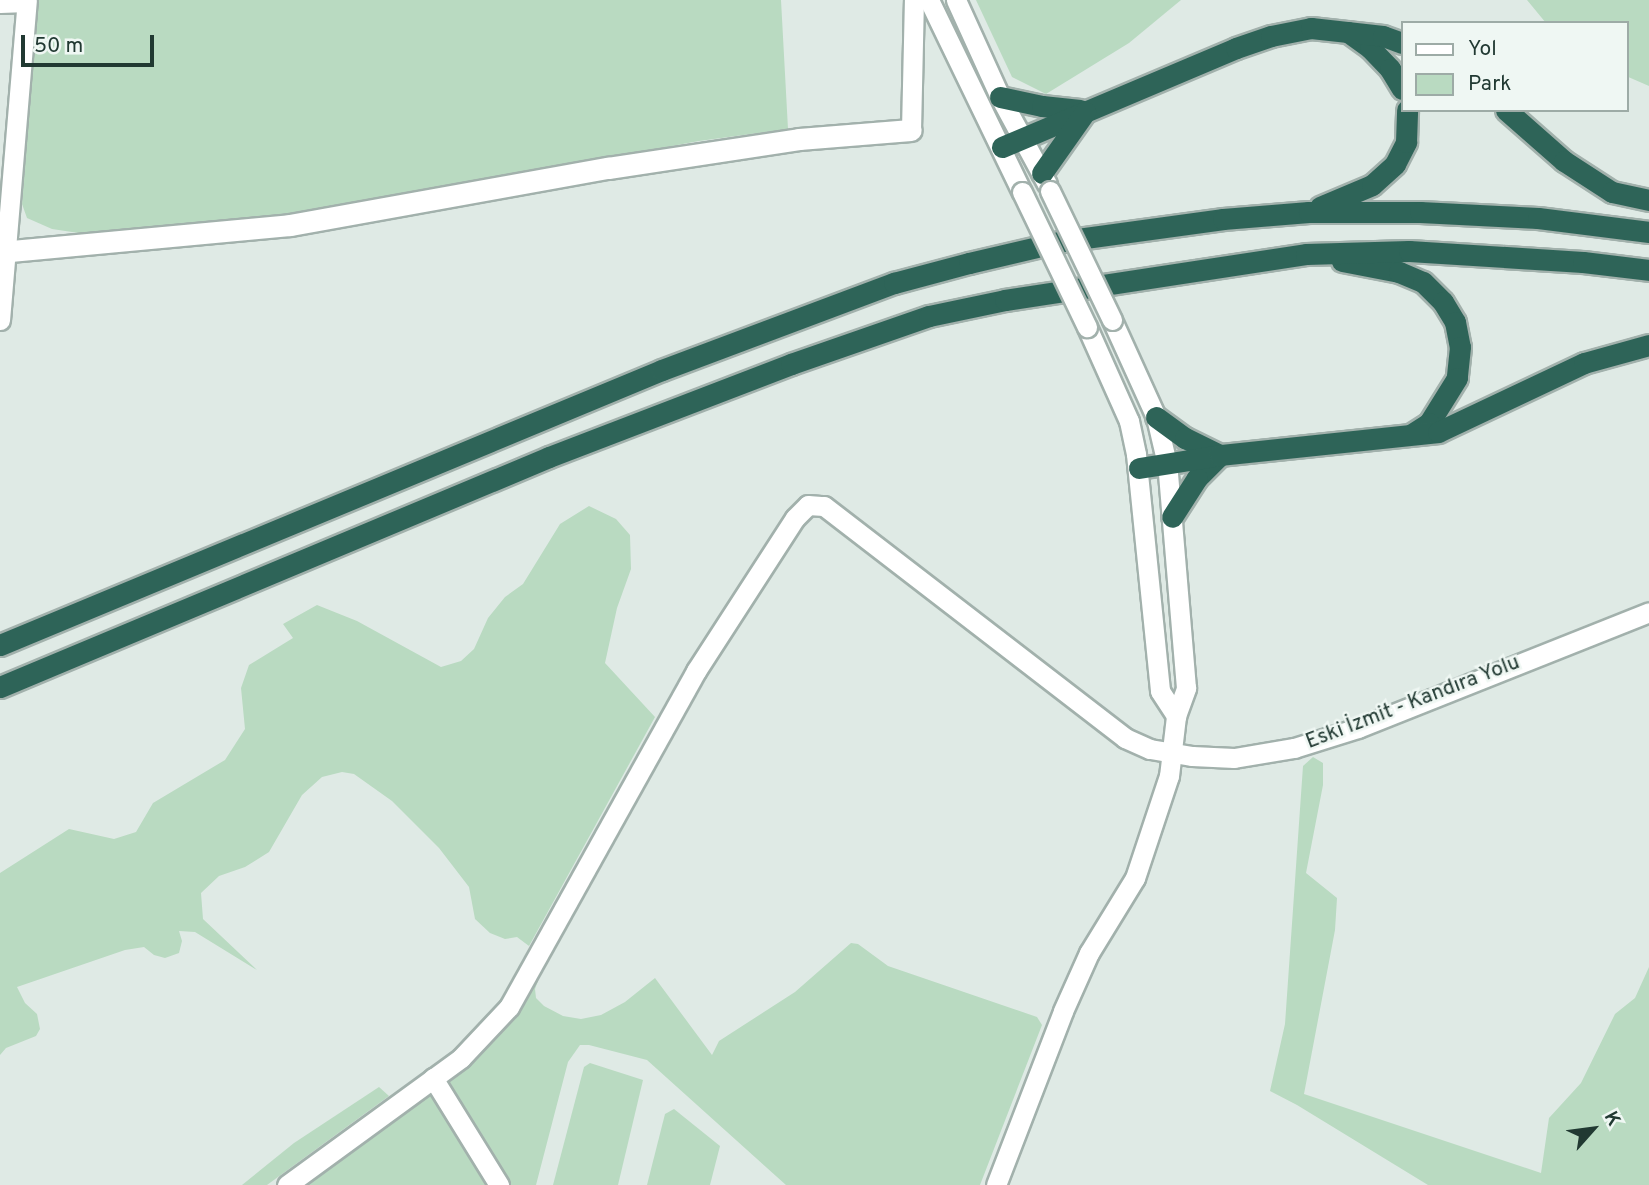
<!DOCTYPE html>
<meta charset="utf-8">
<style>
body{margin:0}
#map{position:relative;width:1649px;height:1185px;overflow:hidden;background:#dfeae5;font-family:Overpass,sans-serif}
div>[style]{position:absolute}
.green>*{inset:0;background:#b9dac1}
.roads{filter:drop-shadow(2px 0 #a2b1ac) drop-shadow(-2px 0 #a2b1ac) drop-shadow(0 2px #a2b1ac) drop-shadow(0 -2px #a2b1ac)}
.street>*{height:19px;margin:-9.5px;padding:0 9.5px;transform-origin:9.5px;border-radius:9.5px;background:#fff}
.secondary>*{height:21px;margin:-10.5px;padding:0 10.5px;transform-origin:10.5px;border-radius:10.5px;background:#fff}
.highway>*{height:21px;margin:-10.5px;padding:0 10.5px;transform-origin:10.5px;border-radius:10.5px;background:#2e6458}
.bridges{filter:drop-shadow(2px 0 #a2b1ac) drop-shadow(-2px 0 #a2b1ac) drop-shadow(0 2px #a2b1ac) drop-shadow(0 -2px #a2b1ac)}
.street-bridge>*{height:19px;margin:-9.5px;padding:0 9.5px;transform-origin:9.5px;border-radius:9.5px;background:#fff}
span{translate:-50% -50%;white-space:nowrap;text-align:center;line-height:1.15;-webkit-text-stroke:5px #eff7f3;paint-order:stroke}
.street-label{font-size:21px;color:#213932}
.legend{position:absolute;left:1401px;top:21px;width:228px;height:91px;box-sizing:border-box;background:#eff7f3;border:2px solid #9daba6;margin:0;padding:9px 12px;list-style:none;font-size:21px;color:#213932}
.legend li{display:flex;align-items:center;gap:14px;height:35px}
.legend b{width:35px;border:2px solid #9daba6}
.north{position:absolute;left:1558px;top:1094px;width:70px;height:70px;-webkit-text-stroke:5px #eff7f3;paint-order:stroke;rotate:62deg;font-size:19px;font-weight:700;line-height:28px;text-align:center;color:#213932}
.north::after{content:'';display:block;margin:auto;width:24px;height:32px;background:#213932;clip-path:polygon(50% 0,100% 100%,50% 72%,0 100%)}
.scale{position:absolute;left:21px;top:35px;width:133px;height:32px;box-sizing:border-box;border:4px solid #213932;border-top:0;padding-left:9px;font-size:21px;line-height:24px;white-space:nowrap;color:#213932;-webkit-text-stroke:5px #eff7f3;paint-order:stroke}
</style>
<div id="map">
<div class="green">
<div style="clip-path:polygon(37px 0,781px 0,788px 129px,699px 141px,293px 216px,92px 235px,52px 229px,27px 218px,22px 204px)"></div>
<div style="clip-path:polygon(976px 0,1181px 0,1129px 43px,1046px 94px,1012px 77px)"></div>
<div style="clip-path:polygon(1527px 0,1649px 0,1649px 86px,1626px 76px,1626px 23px,1546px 23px)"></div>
<div style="clip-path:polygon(589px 506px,616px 519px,630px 535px,631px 569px,617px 608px,605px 663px,655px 717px,529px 946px,517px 937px,505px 939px,490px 933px,475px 919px,469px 887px,439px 848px,392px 801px,354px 774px,342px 772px,322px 777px,302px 795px,269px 852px,245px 867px,219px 876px,201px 893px,203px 919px,257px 970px,195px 932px,179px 931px,182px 941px,179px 953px,165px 958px,154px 955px,144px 947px,125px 950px,17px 987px,25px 1003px,37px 1014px,40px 1029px,36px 1036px,6px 1048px,0 1055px,0 873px,69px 829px,114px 839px,136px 832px,153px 803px,225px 760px,245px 729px,241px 688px,249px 665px,293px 638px,283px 624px,317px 605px,357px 621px,441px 667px,461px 661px,474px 649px,488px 618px,505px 597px,523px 584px,560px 524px)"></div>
<div style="clip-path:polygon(1313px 757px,1323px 763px,1323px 785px,1306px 873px,1337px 898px,1335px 930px,1304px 1094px,1541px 1173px,1549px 1118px,1581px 1083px,1615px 1014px,1635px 998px,1649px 967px,1649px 1185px,1428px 1185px,1297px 1105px,1270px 1091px,1285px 1024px,1303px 766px)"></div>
<div style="clip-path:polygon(851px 943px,858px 944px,888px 966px,1037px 1017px,1042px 1025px,980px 1185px,786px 1185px,647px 1060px,589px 1045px,580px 1045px,568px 1062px,536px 1185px,510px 1185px,446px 1076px,550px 948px,535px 989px,536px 998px,544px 1006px,563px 1016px,581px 1019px,601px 1015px,625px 1002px,655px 978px,712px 1055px,719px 1041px,795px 992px)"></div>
<div style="clip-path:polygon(590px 1063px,643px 1080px,618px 1185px,553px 1185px,584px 1067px)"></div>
<div style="clip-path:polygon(379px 1087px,389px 1096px,267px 1185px,242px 1185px,294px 1143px)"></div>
<div style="clip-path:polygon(430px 1095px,457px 1132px,487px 1185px,308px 1185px)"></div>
<div style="clip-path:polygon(674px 1109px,720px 1146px,710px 1185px,647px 1185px,665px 1114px)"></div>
</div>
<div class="roads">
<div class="street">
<div style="left:929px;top:0;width:213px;rotate:64.2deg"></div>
<div style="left:956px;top:0;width:107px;rotate:65.6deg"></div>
<div style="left:1000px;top:97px;width:99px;rotate:61.6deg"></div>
<div style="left:0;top:3px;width:26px;rotate:-2deg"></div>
<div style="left:911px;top:130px;width:130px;rotate:-88.7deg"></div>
<div style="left:0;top:320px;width:321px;rotate:-85.2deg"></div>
<div style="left:1087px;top:327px;width:103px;rotate:65.9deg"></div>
<div style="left:1129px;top:421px;width:34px;rotate:78deg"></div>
<div style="left:1136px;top:454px;width:238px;rotate:84.2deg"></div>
<div style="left:1160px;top:691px;width:30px;rotate:57deg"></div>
<div style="left:433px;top:1078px;width:126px;rotate:58.3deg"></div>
<div style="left:287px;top:1185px;width:215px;rotate:-36.1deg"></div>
<div style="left:461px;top:1058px;width:70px;rotate:-46.7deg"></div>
<div style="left:509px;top:1007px;width:385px;rotate:-60.9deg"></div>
<div style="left:696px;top:671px;width:182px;rotate:-57.1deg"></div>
<div style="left:795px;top:518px;width:18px;rotate:-45deg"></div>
<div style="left:808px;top:505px;width:16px;rotate:4deg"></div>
<div style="left:824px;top:506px;width:380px;rotate:37.6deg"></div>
<div style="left:1125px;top:738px;width:27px;rotate:24deg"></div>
<div style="left:1150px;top:749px;width:43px;rotate:9.5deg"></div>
<div style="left:1192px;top:756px;width:42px;rotate:2.7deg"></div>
<div style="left:1234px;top:758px;width:61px;rotate:-9.5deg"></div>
<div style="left:1294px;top:748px;width:67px;rotate:-17.4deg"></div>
<div style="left:1358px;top:728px;width:313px;rotate:-21.7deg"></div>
<div style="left:996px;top:1185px;width:186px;rotate:-68.9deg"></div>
<div style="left:1063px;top:1011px;width:64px;rotate:-65.9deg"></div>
<div style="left:1089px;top:953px;width:88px;rotate:-58.5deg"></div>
<div style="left:1135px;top:878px;width:108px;rotate:-71.6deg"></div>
<div style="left:1169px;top:776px;width:60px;rotate:-83.3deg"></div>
<div style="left:1176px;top:716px;width:30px;rotate:-70deg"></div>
<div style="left:1186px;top:688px;width:225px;rotate:-94.8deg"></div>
<div style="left:1167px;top:464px;width:48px;rotate:-103.2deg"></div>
<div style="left:1156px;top:417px;width:107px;rotate:-114.4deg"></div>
</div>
<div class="secondary">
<div style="left:0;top:252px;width:291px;rotate:-5.3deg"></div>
<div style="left:290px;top:225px;width:323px;rotate:-10.2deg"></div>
<div style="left:608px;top:168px;width:193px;rotate:-8.6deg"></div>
<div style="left:799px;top:139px;width:112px;rotate:-4.6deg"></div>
</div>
<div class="highway">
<div style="left:1348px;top:32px;width:27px;rotate:36deg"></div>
<div style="left:1370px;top:48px;width:29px;rotate:46deg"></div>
<div style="left:1390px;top:69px;width:23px;rotate:59deg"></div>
<div style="left:1000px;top:97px;width:43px;rotate:12.1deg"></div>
<div style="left:1042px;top:106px;width:38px;rotate:6deg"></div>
<div style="left:1506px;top:110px;width:77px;rotate:41.3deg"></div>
<div style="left:1564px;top:161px;width:57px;rotate:32.9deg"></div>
<div style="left:1612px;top:192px;width:38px;rotate:12deg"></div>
<div style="left:1002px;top:147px;width:254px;rotate:-22.9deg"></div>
<div style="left:1236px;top:48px;width:37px;rotate:-19deg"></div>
<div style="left:1271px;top:36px;width:41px;rotate:-11.3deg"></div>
<div style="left:1311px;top:28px;width:72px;rotate:6.3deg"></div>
<div style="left:1383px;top:36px;width:20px;rotate:20deg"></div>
<div style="left:1042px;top:173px;width:75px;rotate:-54.8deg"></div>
<div style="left:1320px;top:207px;width:56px;rotate:-22.9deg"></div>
<div style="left:1372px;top:185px;width:31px;rotate:-42deg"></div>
<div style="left:1395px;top:164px;width:25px;rotate:-63deg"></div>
<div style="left:1406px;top:142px;width:32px;rotate:-88deg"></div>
<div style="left:1342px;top:261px;width:58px;rotate:10.9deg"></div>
<div style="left:1399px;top:272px;width:26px;rotate:23deg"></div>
<div style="left:1423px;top:282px;width:28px;rotate:45deg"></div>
<div style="left:1443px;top:302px;width:23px;rotate:59deg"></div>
<div style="left:1455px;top:322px;width:25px;rotate:79deg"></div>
<div style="left:1460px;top:347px;width:31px;rotate:96deg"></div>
<div style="left:1457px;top:378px;width:53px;rotate:121.9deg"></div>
<div style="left:1429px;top:423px;width:20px;rotate:147deg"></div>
<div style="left:1156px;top:417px;width:36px;rotate:36deg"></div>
<div style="left:1185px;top:438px;width:39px;rotate:26deg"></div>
<div style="left:1220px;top:455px;width:33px;rotate:135deg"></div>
<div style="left:1197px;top:478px;width:46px;rotate:122.7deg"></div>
<div style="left:1139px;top:468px;width:82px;rotate:-9.1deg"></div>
<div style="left:1220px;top:455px;width:219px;rotate:-6deg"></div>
<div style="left:1438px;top:432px;width:161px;rotate:-25.3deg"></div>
<div style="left:1584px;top:363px;width:67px;rotate:-15.5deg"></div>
<div style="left:0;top:645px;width:717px;rotate:-22.56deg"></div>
<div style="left:662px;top:370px;width:248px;rotate:-20.6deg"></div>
<div style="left:894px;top:283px;width:78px;rotate:-14.9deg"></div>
<div style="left:969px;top:263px;width:97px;rotate:-13.2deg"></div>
<div style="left:1063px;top:241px;width:162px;rotate:-7.8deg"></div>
<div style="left:1223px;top:219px;width:86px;rotate:-4.7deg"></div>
<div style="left:1309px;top:212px;width:111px"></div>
<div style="left:1420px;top:212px;width:118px;rotate:2.9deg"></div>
<div style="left:1538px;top:218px;width:112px;rotate:7.2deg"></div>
<div style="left:0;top:687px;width:595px;rotate:-22.73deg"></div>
<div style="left:549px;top:457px;width:259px;rotate:-21deg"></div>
<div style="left:791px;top:364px;width:146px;rotate:-19.2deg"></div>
<div style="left:929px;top:316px;width:78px;rotate:-11.9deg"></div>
<div style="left:1005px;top:300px;width:304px;rotate:-8.7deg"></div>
<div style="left:1306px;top:254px;width:103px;rotate:-1.7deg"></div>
<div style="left:1409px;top:251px;width:174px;rotate:3.6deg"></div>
<div style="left:1583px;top:262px;width:66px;rotate:6.9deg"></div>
</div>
</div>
<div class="bridges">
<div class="street-bridge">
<div style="left:1050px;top:191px;width:143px;rotate:64.3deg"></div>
<div style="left:1022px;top:192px;width:150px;rotate:64.3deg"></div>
</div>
</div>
<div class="street-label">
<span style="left:1413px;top:703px;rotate:-21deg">Eski İzmit - Kandıra Yolu</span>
</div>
<ul class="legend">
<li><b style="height:9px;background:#fff"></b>Yol</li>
<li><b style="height:19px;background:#b9dac1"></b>Park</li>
</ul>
<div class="north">K</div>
<div class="scale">50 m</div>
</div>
